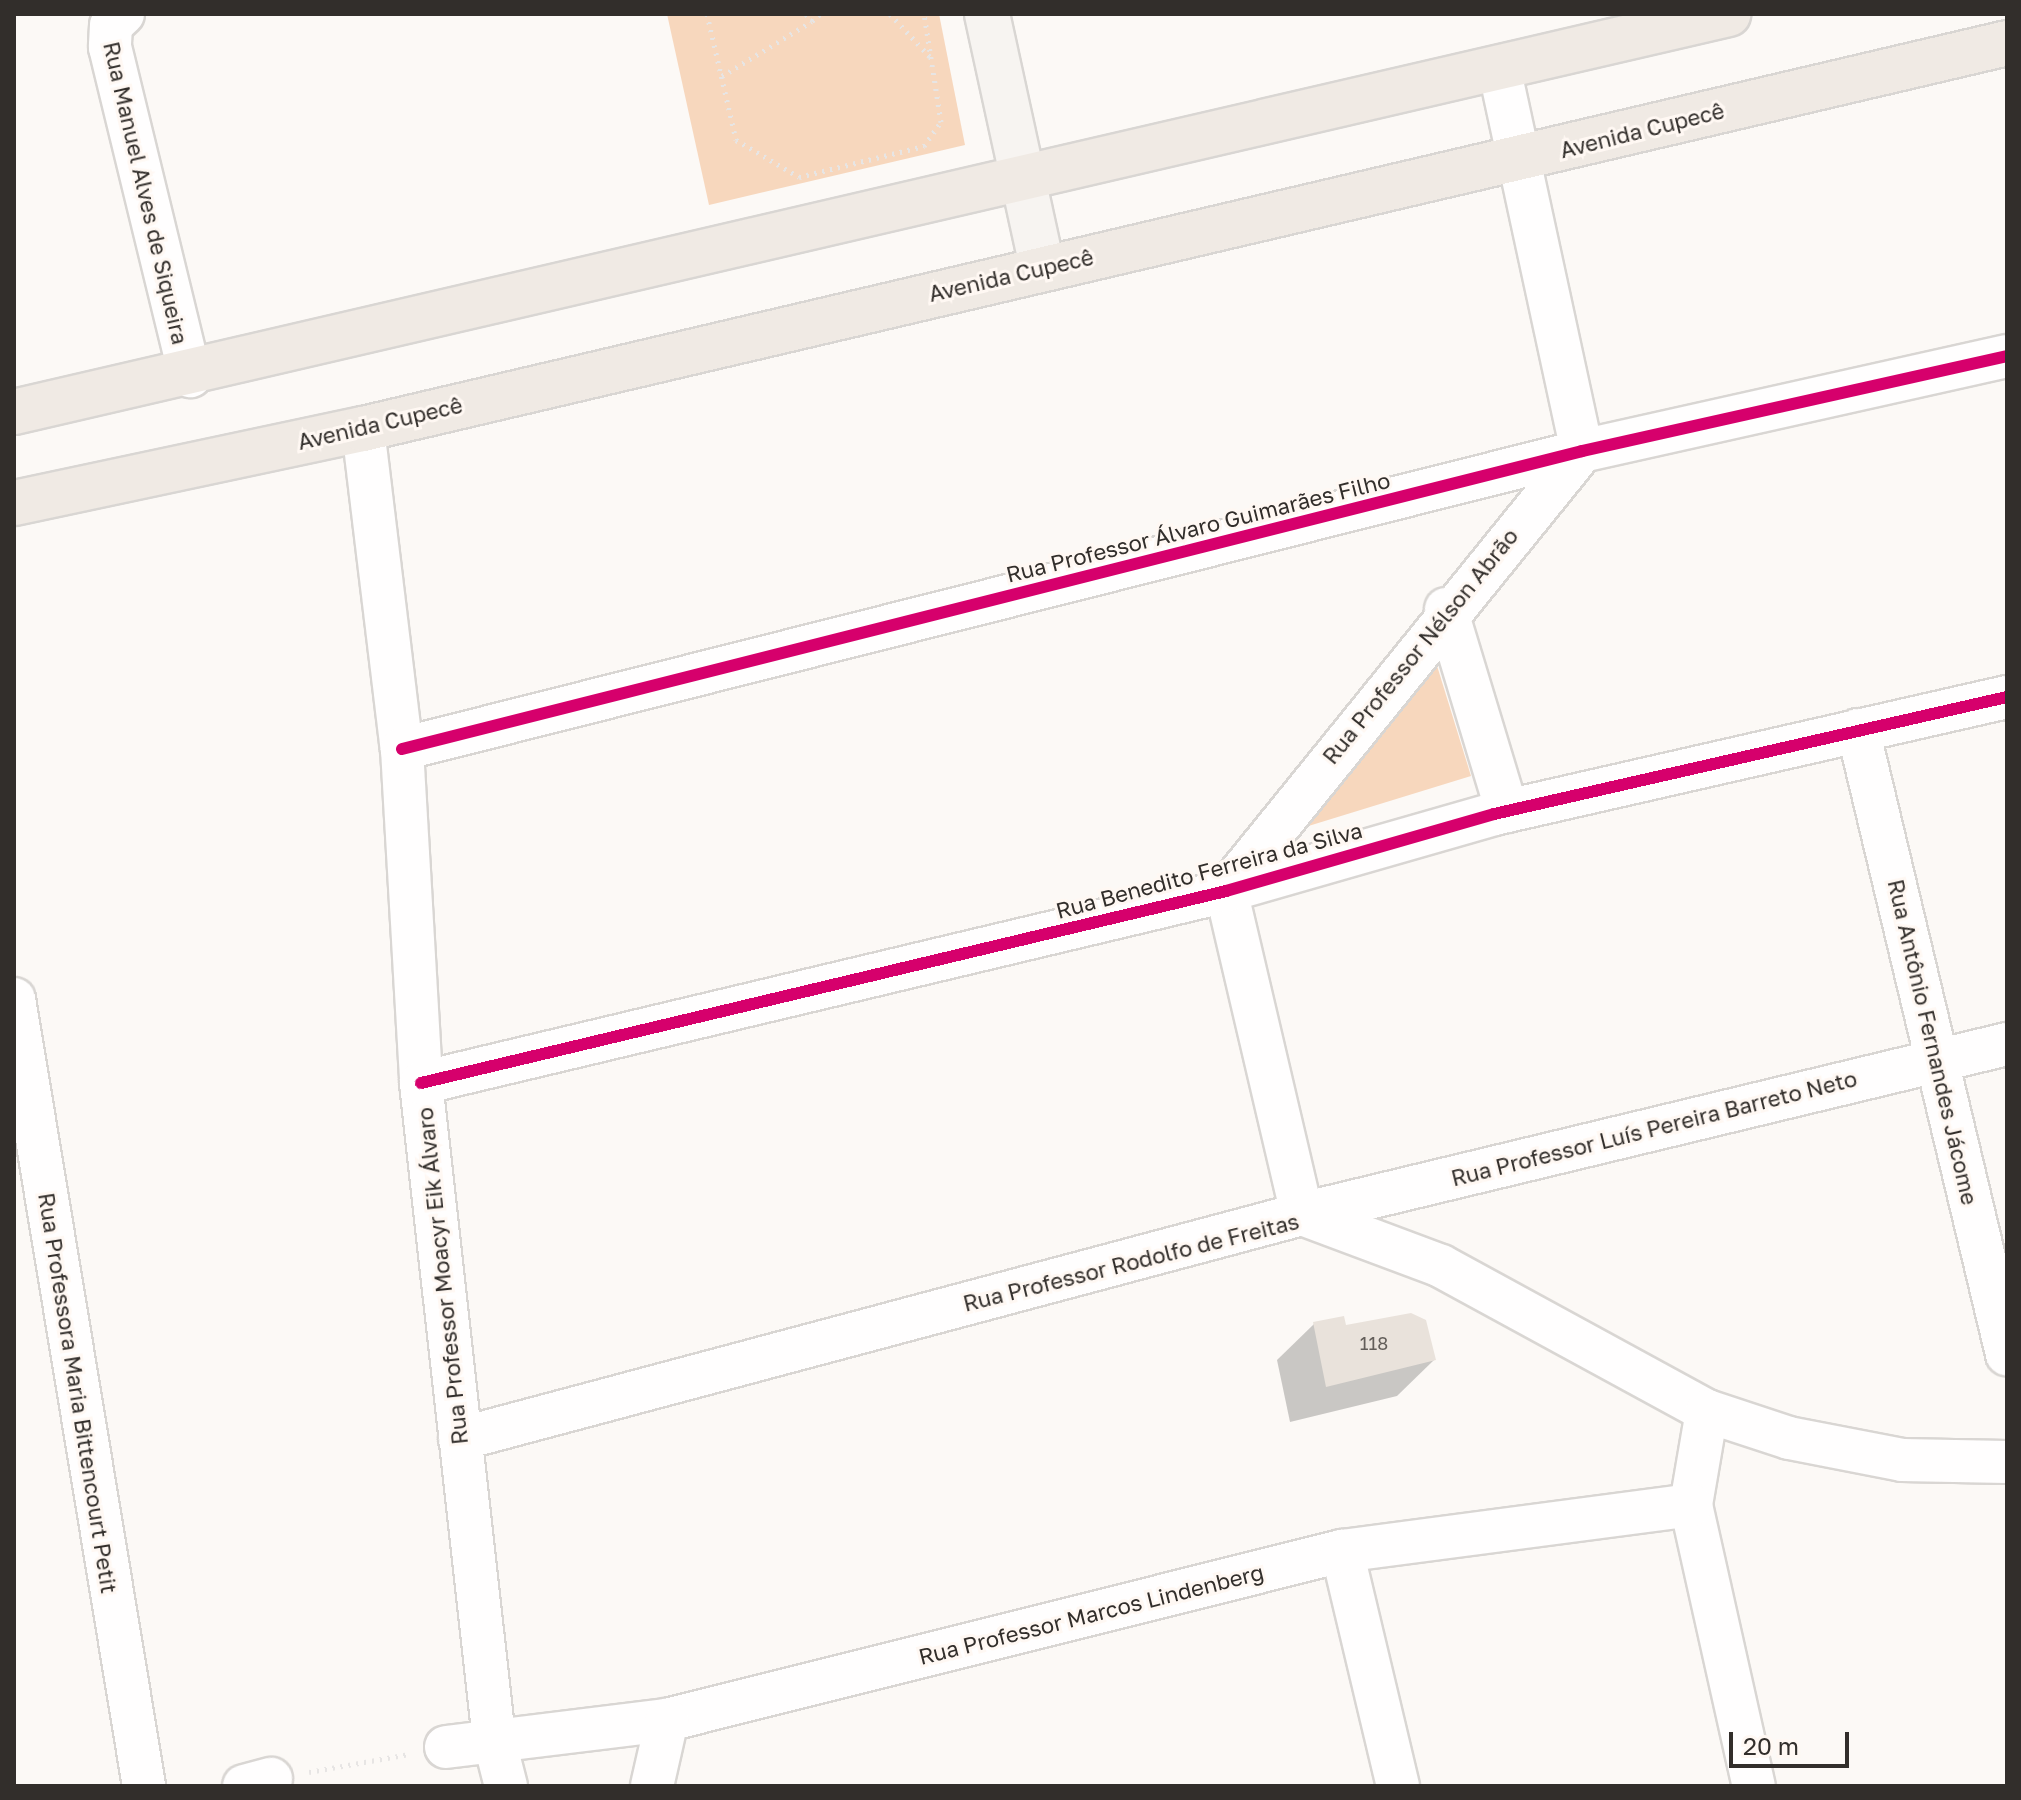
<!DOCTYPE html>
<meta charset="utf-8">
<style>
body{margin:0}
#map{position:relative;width:2021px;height:1800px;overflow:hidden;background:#fcf9f6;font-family:"Golos Text",sans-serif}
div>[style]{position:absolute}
.green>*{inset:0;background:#f7d7bd}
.shadow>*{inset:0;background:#0003}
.building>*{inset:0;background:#e9e2db}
.path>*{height:5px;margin-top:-2.5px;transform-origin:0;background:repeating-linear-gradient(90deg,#e7e5e4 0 2px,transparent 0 8px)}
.roads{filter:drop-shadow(2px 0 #d9d6d3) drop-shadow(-2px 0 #d9d6d3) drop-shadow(0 2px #d9d6d3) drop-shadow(0 -2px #d9d6d3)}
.street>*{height:42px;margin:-21px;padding:0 21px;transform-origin:21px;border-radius:21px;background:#fffefe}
.secondary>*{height:44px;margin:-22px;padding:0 22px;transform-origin:22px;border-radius:22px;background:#f7f4f1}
.primary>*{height:44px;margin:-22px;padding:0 22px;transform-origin:22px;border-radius:22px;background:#f0eae4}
.cycleway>*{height:12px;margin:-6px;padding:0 6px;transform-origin:6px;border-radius:6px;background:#d6006c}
span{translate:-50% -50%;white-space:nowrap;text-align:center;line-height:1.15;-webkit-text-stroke:6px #fff8f3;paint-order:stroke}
.number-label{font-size:18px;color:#625d59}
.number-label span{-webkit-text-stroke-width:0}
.street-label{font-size:22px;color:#322e2b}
.frame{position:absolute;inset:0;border:16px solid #322e2b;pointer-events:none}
.scale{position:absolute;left:1729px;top:1732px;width:120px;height:36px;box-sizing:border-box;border:4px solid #322e2b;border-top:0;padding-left:10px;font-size:24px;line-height:28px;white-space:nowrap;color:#322e2b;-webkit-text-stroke:6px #fff8f3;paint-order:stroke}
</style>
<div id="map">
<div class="green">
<div style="clip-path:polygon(667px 14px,939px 14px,965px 145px,709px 205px)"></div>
<div style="clip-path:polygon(1434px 656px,1471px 776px,1289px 832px)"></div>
</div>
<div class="shadow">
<div style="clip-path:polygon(1314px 1324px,1345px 1328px,1434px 1360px,1397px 1396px,1290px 1422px,1277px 1360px)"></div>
</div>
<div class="building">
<div style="clip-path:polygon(1411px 1313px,1426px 1320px,1436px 1360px,1326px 1387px,1313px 1322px,1344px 1316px,1346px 1325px)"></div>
</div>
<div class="path">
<div style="left:707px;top:14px;width:129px;rotate:77deg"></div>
<div style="left:736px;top:140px;width:73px;rotate:30.4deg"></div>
<div style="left:799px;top:177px;width:129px;rotate:-13.9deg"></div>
<div style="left:924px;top:146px;width:29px;rotate:-55deg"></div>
<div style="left:941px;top:122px;width:109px;rotate:-98.9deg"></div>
<div style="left:806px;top:14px;width:9px;rotate:49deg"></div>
<div style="left:812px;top:21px;width:11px;rotate:-41deg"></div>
<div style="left:890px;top:14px;width:63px;rotate:46.9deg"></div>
<div style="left:722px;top:76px;width:105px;rotate:-31.4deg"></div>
<div style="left:309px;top:1772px;width:102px;rotate:-10.2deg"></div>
</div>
<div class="roads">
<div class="street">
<div style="left:123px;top:14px;width:16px;rotate:137deg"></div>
<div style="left:111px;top:25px;width:22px;rotate:93deg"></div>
<div style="left:110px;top:47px;width:339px;rotate:76.3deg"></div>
<div style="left:363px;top:429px;width:322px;rotate:83.1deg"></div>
<div style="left:402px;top:749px;width:335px;rotate:86.7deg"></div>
<div style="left:421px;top:1083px;width:660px;rotate:83.65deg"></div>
<div style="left:494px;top:1739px;width:49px;rotate:75.7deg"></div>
<div style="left:1446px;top:609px;width:211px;rotate:73.2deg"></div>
<div style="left:1858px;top:730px;width:642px;rotate:76.57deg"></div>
<div style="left:402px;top:749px;width:1217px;rotate:-14.17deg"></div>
<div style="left:1582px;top:451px;width:435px;rotate:-12.6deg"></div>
<div style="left:14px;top:999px;width:798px;rotate:80.62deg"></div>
<div style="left:421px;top:1083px;width:828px;rotate:-13.41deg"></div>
<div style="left:1226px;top:891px;width:279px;rotate:-16deg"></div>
<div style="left:1494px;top:814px;width:526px;rotate:-12.85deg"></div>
<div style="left:1302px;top:1214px;width:332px;rotate:-103.2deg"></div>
<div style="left:1226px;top:891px;width:566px;rotate:-51.02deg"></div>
<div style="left:1582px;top:451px;width:392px;rotate:-102.2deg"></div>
<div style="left:1302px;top:1214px;width:148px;rotate:20.5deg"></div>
<div style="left:1441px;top:1266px;width:303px;rotate:28.6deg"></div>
<div style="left:1707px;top:1411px;width:86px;rotate:18.2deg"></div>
<div style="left:1789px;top:1438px;width:115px;rotate:11deg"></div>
<div style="left:1902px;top:1460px;width:105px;rotate:1.1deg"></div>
<div style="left:1707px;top:1411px;width:95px;rotate:99.7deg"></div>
<div style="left:1691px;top:1505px;width:288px;rotate:77.4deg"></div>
<div style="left:460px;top:1439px;width:872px;rotate:-14.96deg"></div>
<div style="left:1302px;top:1214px;width:725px;rotate:-13.56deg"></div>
<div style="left:1342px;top:1551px;width:242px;rotate:76.6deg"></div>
<div style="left:446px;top:1747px;width:223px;rotate:-7deg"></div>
<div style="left:667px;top:1720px;width:696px;rotate:-14.06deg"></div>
<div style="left:1342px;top:1551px;width:352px;rotate:-7.5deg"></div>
<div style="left:244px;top:1786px;width:28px;rotate:-15deg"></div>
<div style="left:652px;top:1786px;width:68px;rotate:-77.2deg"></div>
</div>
<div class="secondary">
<div style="left:987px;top:14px;width:258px;rotate:77.7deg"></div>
</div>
<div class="primary">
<div style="left:14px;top:412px;width:1760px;rotate:-13.07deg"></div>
<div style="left:14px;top:503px;width:357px;rotate:-12deg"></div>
<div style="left:363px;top:429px;width:1689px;rotate:-13.21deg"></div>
</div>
</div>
<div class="cycleway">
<div style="left:402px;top:749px;width:1217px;rotate:-14.17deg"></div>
<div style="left:1582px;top:451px;width:435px;rotate:-12.6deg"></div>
<div style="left:421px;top:1083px;width:828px;rotate:-13.41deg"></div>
<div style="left:1226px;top:891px;width:279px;rotate:-16deg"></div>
<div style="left:1494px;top:814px;width:526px;rotate:-12.85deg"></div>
</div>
<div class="number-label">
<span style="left:1374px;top:1343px">118</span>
</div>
<div class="street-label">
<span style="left:1642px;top:130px;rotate:-14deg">Avenida Cupecê</span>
<span style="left:146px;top:193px;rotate:77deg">Rua Manuel Alves de Siqueira</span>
<span style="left:1011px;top:275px;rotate:-13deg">Avenida Cupecê</span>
<span style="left:380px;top:423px;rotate:-13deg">Avenida Cupecê</span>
<span style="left:1198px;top:527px;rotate:-14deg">Rua Professor Álvaro Guimarães Filho</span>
<span style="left:1420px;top:646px;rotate:-51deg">Rua Professor Nélson Abrão</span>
<span style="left:1209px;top:870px;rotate:-15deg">Rua Benedito Ferreira da Silva</span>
<span style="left:1933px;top:1042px;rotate:77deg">Rua Antônio Fernandes Jácome</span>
<span style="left:1654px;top:1128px;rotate:-14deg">Rua Professor Luís Pereira Barreto Neto</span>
<span style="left:1131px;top:1262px;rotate:-14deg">Rua Professor Rodolfo de Freitas</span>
<span style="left:442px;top:1276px;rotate:-96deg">Rua Professor Moacyr Eik Álvaro</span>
<span style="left:78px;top:1393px;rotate:81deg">Rua Professora Maria Bittencourt Petit</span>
<span style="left:1091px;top:1614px;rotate:-14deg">Rua Professor Marcos Lindenberg</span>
</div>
<div class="frame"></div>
<div class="scale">20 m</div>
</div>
